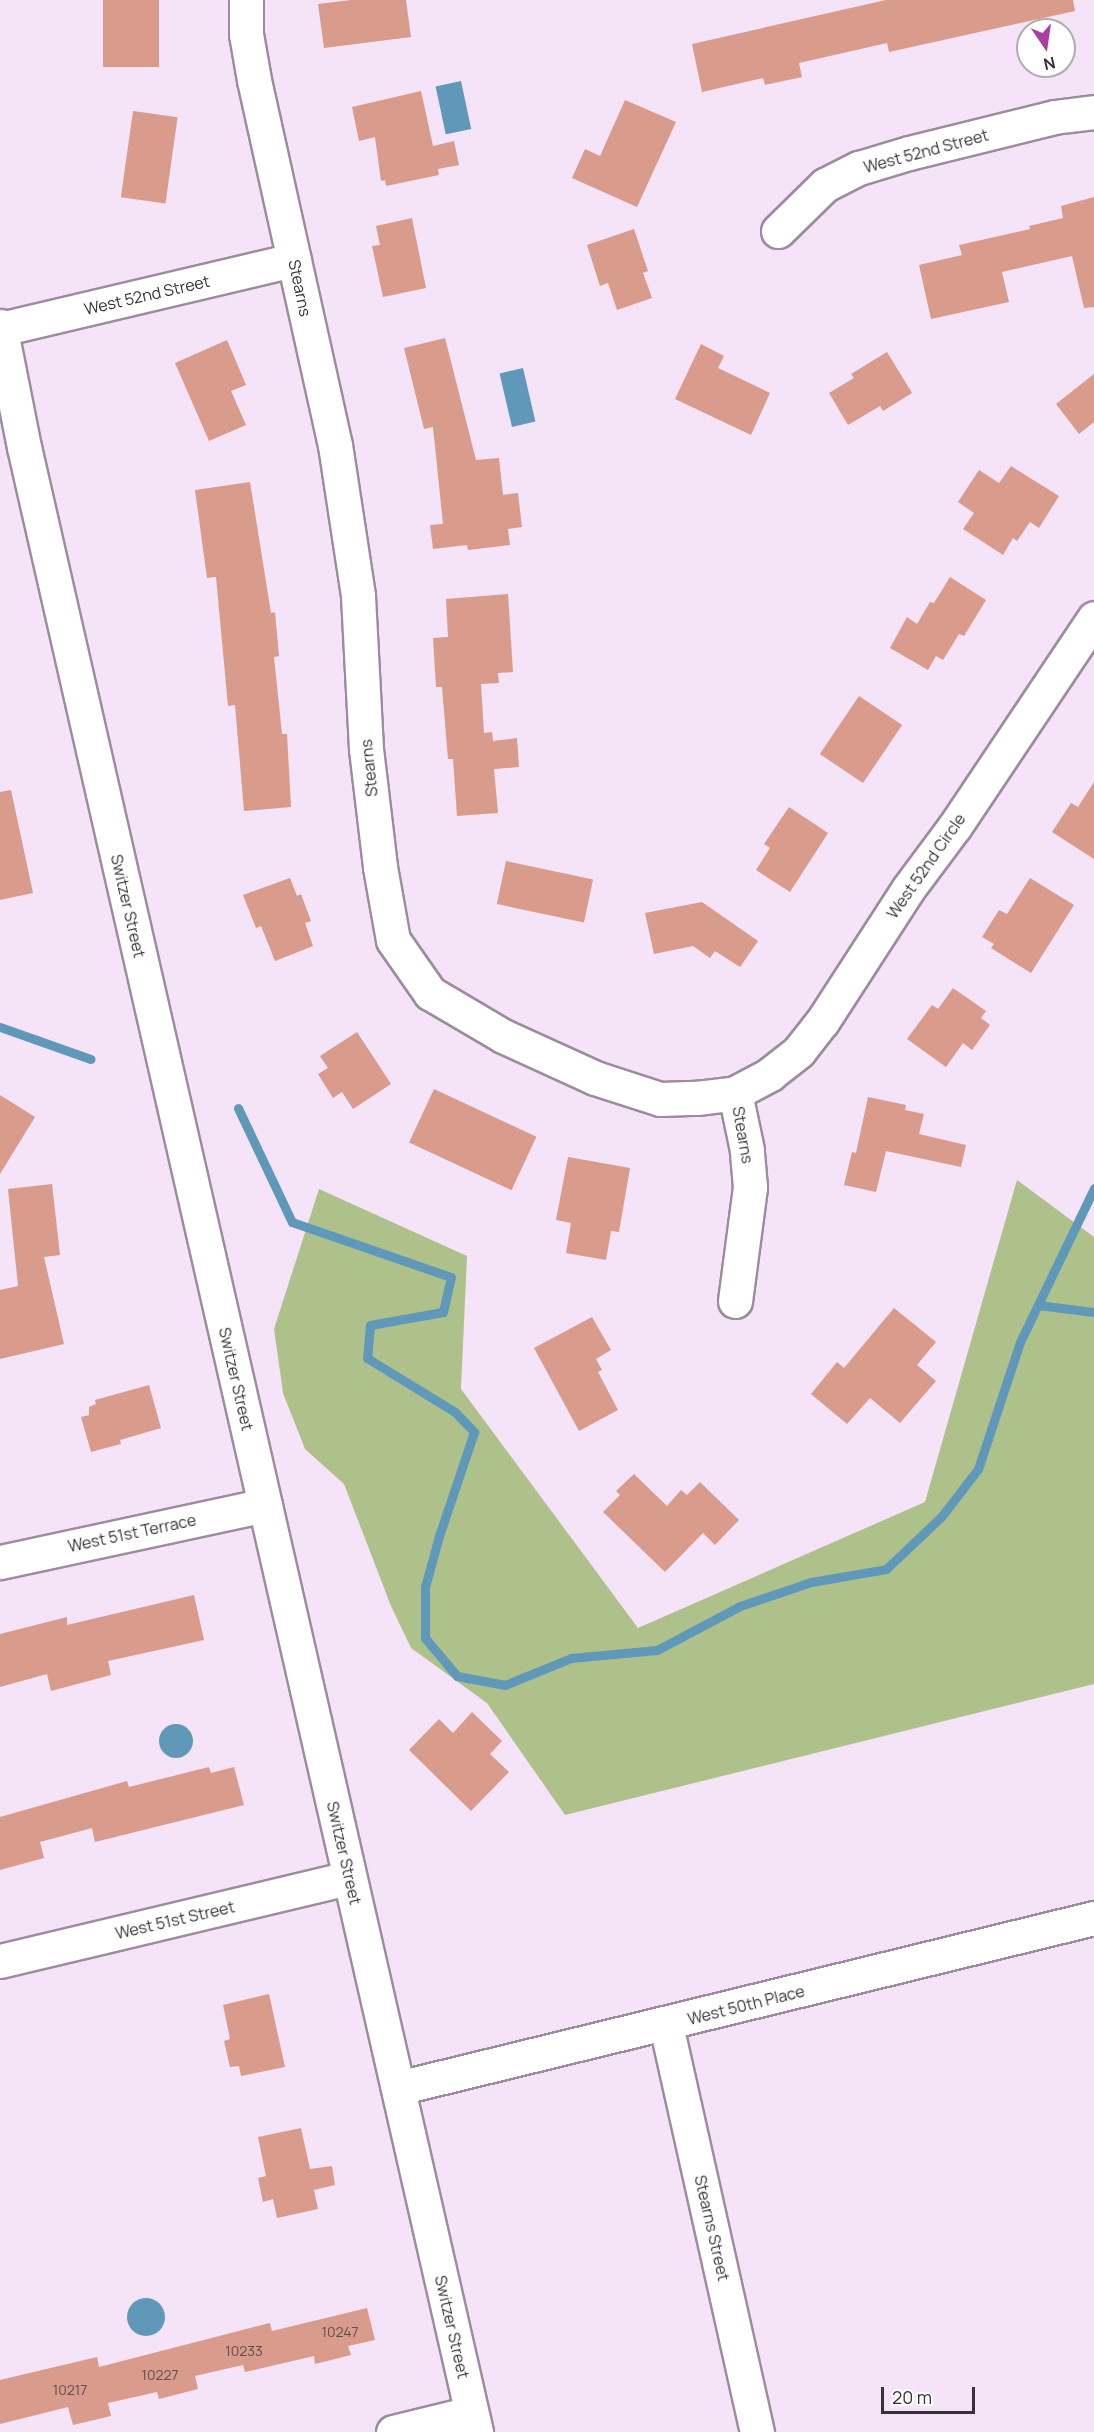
<!DOCTYPE html>
<style>
body{margin:0}
#map{position:relative;width:1094px;height:2432px;overflow:hidden;background:#f5e3f7;font-family:Manrope,sans-serif}
div>[style]{position:absolute}
.forest>*{inset:0;background:#aec18b}
.water>*{inset:0;background:#5f98b8;transform-origin:0 0}
.round{border-radius:50%}
.stream>*{height:9px;margin:-4.5px;padding:0 4.5px;transform-origin:4.5px;border-radius:4.5px;background:#5f98b8}
.building>*{inset:0;background:#d89b8c;transform-origin:0 0}
.roads{filter:drop-shadow(2px 0 #9c8c9e) drop-shadow(-2px 0 #9c8c9e) drop-shadow(0 2px #9c8c9e) drop-shadow(0 -2px #9c8c9e)}
.minor>*{height:33px;margin:-16.5px;padding:0 16.5px;transform-origin:16.5px;border-radius:16.5px;background:#fff}
span{translate:-50% -50%;white-space:nowrap;text-align:center;line-height:1.15;-webkit-text-stroke:4.5px #fff;paint-order:stroke}
.number-label{font-size:14px;color:#604c4e}
.number-label span{-webkit-text-stroke-width:0}
.street-label{font-size:16px;color:#383139}
.north{position:absolute;left:1016px;top:18px;width:60px;height:60px;box-sizing:border-box;background:#fff;border:2px solid #afadb0;border-radius:50%;rotate:167deg;font-size:16px;font-weight:700;line-height:24px;text-align:center;color:#383139}
.north::after{content:'';display:block;margin:auto;width:21px;height:27px;background:#a83fa1;clip-path:polygon(50% 0,100% 100%,50% 72%,0 100%)}
.scale{position:absolute;left:881px;top:2387px;width:94px;height:27px;box-sizing:border-box;border:3px solid #383139;border-top:0;padding-left:8px;font-size:18px;line-height:21px;white-space:nowrap;color:#383139;-webkit-text-stroke:4px #fff;paint-order:stroke}
</style>
<div id="map">
<div class="forest">
<div style="clip-path:polygon(1017px 1180px,1094px 1237px,1094px 1684px,565px 1815px,487px 1703px,411px 1648px,391px 1606px,344px 1484px,305px 1449px,283px 1393px,274px 1329px,319px 1189px,467px 1256px,461px 1389px,638px 1628px,925px 1502px)"></div>
</div>
<div class="water">
<div style="left:461px;top:81px;width:49px;height:26px;rotate:78deg"></div>
<div style="left:523px;top:368px;width:55px;height:24px;rotate:77deg"></div>
<div class="round" style="left:159px;top:1724px;width:34px;height:34px"></div>
<div class="round" style="left:127px;top:2298px;width:38px;height:38px"></div>
</div>
<div class="stream">
<div style="left:0;top:1027px;width:96px;rotate:19.4deg"></div>
<div style="left:238px;top:1108px;width:126px;rotate:64.7deg"></div>
<div style="left:292px;top:1222px;width:168px;rotate:19.1deg"></div>
<div style="left:451px;top:1277px;width:36px;rotate:103deg"></div>
<div style="left:443px;top:1312px;width:74px;rotate:169.9deg"></div>
<div style="left:370px;top:1325px;width:33px;rotate:95deg"></div>
<div style="left:367px;top:1358px;width:103px;rotate:31.5deg"></div>
<div style="left:455px;top:1412px;width:28px;rotate:46deg"></div>
<div style="left:474px;top:1432px;width:110px;rotate:108.6deg"></div>
<div style="left:439px;top:1536px;width:53px;rotate:105.4deg"></div>
<div style="left:425px;top:1587px;width:51px;rotate:90deg"></div>
<div style="left:425px;top:1638px;width:50px;rotate:49.9deg"></div>
<div style="left:457px;top:1676px;width:49px;rotate:10.6deg"></div>
<div style="left:505px;top:1685px;width:71px;rotate:-22.2deg"></div>
<div style="left:571px;top:1658px;width:86px;rotate:-5.3deg"></div>
<div style="left:657px;top:1650px;width:94px;rotate:-27.9deg"></div>
<div style="left:740px;top:1606px;width:75px;rotate:-18.7deg"></div>
<div style="left:811px;top:1582px;width:76px;rotate:-9.8deg"></div>
<div style="left:886px;top:1569px;width:76px;rotate:-43.4deg"></div>
<div style="left:941px;top:1517px;width:61px;rotate:-52.4deg"></div>
<div style="left:978px;top:1469px;width:134px;rotate:-71.7deg"></div>
<div style="left:1020px;top:1342px;width:171px;rotate:-64.3deg"></div>
<div style="left:1038px;top:1305px;width:56px;rotate:7.1deg"></div>
</div>
<div class="building">
<div style="left:103px;top:0;width:56px;height:67px"></div>
<div style="clip-path:polygon(351px 0,406px 0,411px 37px,324px 48px,318px 4px)"></div>
<div style="clip-path:polygon(886px 0,1073px 0,1075px 11px,889px 52px,887px 43px,799px 63px,802px 77px,765px 85px,763px 78px,702px 92px,692px 44px)"></div>
<div style="clip-path:polygon(421px 91px,433px 146px,454px 141px,459px 165px,438px 169px,439px 175px,386px 186px,385px 180px,381px 181px,375px 137px,359px 141px,352px 107px)"></div>
<div style="clip-path:polygon(625px 100px,676px 122px,637px 207px,572px 178px,585px 149px,600px 156px)"></div>
<div style="left:133px;top:111px;width:45px;height:87px;rotate:8deg"></div>
<div style="clip-path:polygon(1094px 197px,1094px 307px,1084px 308px,1072px 256px,1002px 272px,1009px 302px,931px 319px,919px 265px,962px 255px,959px 245px,1030px 229px,1029px 226px,1063px 218px,1061px 206px)"></div>
<div style="clip-path:polygon(412px 218px,426px 288px,383px 297px,372px 246px,380px 245px,376px 226px)"></div>
<div style="clip-path:polygon(634px 229px,648px 271px,643px 273px,652px 298px,617px 310px,608px 283px,600px 286px,587px 245px)"></div>
<div style="clip-path:polygon(445px 338px,476px 460px,499px 458px,503px 495px,518px 493px,522px 527px,508px 529px,510px 545px,468px 550px,467px 545px,433px 549px,430px 525px,443px 524px,433px 427px,424px 429px,404px 348px)"></div>
<div style="clip-path:polygon(227px 340px,246px 385px,231px 391px,246px 425px,209px 441px,175px 363px)"></div>
<div style="clip-path:polygon(701px 344px,724px 356px,718px 368px,770px 393px,751px 435px,675px 399px)"></div>
<div style="clip-path:polygon(887px 352px,912px 393px,883px 411px,880px 406px,848px 425px,829px 393px,854px 378px,851px 374px)"></div>
<div style="clip-path:polygon(1094px 374px,1094px 422px,1079px 434px,1056px 404px)"></div>
<div style="clip-path:polygon(1011px 466px,1059px 496px,1039px 528px,1030px 522px,1017px 541px,1013px 538px,1003px 555px,963px 529px,974px 513px,958px 502px,979px 470px,999px 483px)"></div>
<div style="clip-path:polygon(250px 482px,271px 613px,275px 612px,279px 656px,274px 657px,282px 734px,287px 734px,291px 807px,244px 811px,235px 705px,228px 706px,216px 577px,207px 578px,195px 490px)"></div>
<div style="clip-path:polygon(950px 577px,986px 600px,964px 636px,959px 634px,943px 660px,936px 656px,928px 670px,890px 648px,907px 617px,917px 624px,930px 602px,934px 603px)"></div>
<div style="clip-path:polygon(508px 594px,513px 672px,498px 673px,499px 683px,481px 684px,484px 733px,492px 732px,493px 741px,517px 738px,519px 767px,494px 769px,498px 813px,457px 816px,453px 759px,448px 759px,442px 687px,436px 687px,433px 638px,448px 637px,446px 599px)"></div>
<div style="left:859px;top:696px;width:52px;height:70px;rotate:34deg"></div>
<div style="clip-path:polygon(1094px 782px,1094px 859px,1052px 832px,1071px 803px,1078px 807px)"></div>
<div style="clip-path:polygon(11px 790px,33px 893px,0 900px,0 792px)"></div>
<div style="clip-path:polygon(789px 807px,828px 833px,790px 892px,756px 870px,770px 848px,764px 844px)"></div>
<div style="left:506px;top:861px;width:89px;height:44px;rotate:12deg"></div>
<div style="clip-path:polygon(290px 878px,297px 896px,301px 894px,311px 921px,305px 923px,313px 946px,275px 961px,261px 926px,256px 928px,243px 895px)"></div>
<div style="clip-path:polygon(1030px 878px,1074px 905px,1031px 973px,991px 948px,994px 944px,982px 937px,999px 910px,1007px 914px)"></div>
<div style="clip-path:polygon(702px 902px,758px 941px,740px 967px,715px 951px,710px 958px,693px 946px,654px 954px,645px 913px)"></div>
<div style="clip-path:polygon(953px 988px,986px 1011px,981px 1018px,990px 1025px,972px 1050px,963px 1043px,946px 1067px,907px 1039px,932px 1005px,938px 1009px)"></div>
<div style="clip-path:polygon(357px 1032px,391px 1084px,353px 1109px,342px 1092px,333px 1098px,318px 1074px,328px 1068px,320px 1056px)"></div>
<div style="left:434px;top:1089px;width:113px;height:59px;rotate:25deg"></div>
<div style="clip-path:polygon(0 1095px,35px 1117px,0 1174px)"></div>
<div style="clip-path:polygon(868px 1097px,906px 1105px,905px 1110px,924px 1114px,919px 1134px,966px 1145px,961px 1167px,886px 1151px,876px 1192px,844px 1185px,852px 1152px,856px 1153px)"></div>
<div style="clip-path:polygon(568px 1157px,630px 1168px,619px 1232px,611px 1231px,606px 1260px,566px 1253px,571px 1223px,556px 1220px)"></div>
<div style="clip-path:polygon(52px 1184px,60px 1255px,44px 1257px,64px 1344px,0 1359px,0 1290px,18px 1286px,8px 1189px)"></div>
<div style="clip-path:polygon(894px 1308px,936px 1342px,917px 1365px,936px 1381px,900px 1423px,870px 1398px,847px 1424px,811px 1394px,837px 1362px,844px 1368px)"></div>
<div style="clip-path:polygon(592px 1317px,611px 1350px,596px 1359px,602px 1370px,598px 1372px,618px 1410px,579px 1431px,534px 1348px)"></div>
<div style="clip-path:polygon(149px 1385px,161px 1428px,120px 1440px,121px 1444px,91px 1452px,81px 1417px,89px 1415px,89px 1407px,96px 1404px,95px 1400px)"></div>
<div style="clip-path:polygon(634px 1474px,667px 1506px,681px 1490px,687px 1495px,700px 1482px,739px 1520px,715px 1545px,703px 1533px,665px 1572px,603px 1512px,620px 1495px,616px 1491px)"></div>
<div style="clip-path:polygon(194px 1595px,204px 1640px,108px 1661px,111px 1675px,51px 1691px,47px 1674px,0 1687px,0 1634px,67px 1617px,67px 1625px)"></div>
<div style="clip-path:polygon(472px 1712px,502px 1741px,490px 1754px,509px 1772px,471px 1811px,409px 1750px,439px 1719px,453px 1733px)"></div>
<div style="clip-path:polygon(209px 1767px,211px 1773px,234px 1767px,244px 1805px,95px 1842px,92px 1828px,40px 1842px,44px 1858px,0 1870px,0 1817px,127px 1781px,129px 1787px)"></div>
<div style="clip-path:polygon(269px 1994px,285px 2067px,241px 2076px,239px 2066px,230px 2067px,224px 2041px,230px 2039px,223px 2005px)"></div>
<div style="clip-path:polygon(301px 2128px,310px 2169px,332px 2166px,335px 2185px,314px 2190px,318px 2209px,277px 2218px,273px 2199px,263px 2202px,258px 2178px,266px 2176px,258px 2137px)"></div>
<div style="clip-path:polygon(367px 2308px,375px 2340px,348px 2346px,351px 2355px,315px 2364px,314px 2356px,245px 2372px,243px 2365px,195px 2376px,198px 2389px,159px 2399px,157px 2392px,108px 2403px,111px 2416px,73px 2425px,68px 2407px,0 2424px,0 2380px,97px 2357px,99px 2367px,270px 2323px,272px 2331px)"></div>
</div>
<div class="roads">
<div class="minor">
<div style="left:246px;top:0;width:34px;rotate:90deg"></div>
<div style="left:246px;top:34px;width:47px;rotate:80.1deg"></div>
<div style="left:254px;top:80px;width:374px;rotate:77.5deg"></div>
<div style="left:335px;top:445px;width:153px;rotate:81.3deg"></div>
<div style="left:358px;top:596px;width:153px;rotate:87deg"></div>
<div style="left:366px;top:749px;width:119px;rotate:83.2deg"></div>
<div style="left:380px;top:867px;width:74px;rotate:79.9deg"></div>
<div style="left:393px;top:940px;width:65px;rotate:55.1deg"></div>
<div style="left:430px;top:993px;width:85px;rotate:30.5deg"></div>
<div style="left:503px;top:1036px;width:101px;rotate:24.5deg"></div>
<div style="left:595px;top:1078px;width:68px;rotate:17.9deg"></div>
<div style="left:660px;top:1099px;width:37px;rotate:-2deg"></div>
<div style="left:697px;top:1098px;width:38px;rotate:-7deg"></div>
<div style="left:735px;top:1093px;width:40px;rotate:-28deg"></div>
<div style="left:770px;top:1074px;width:37px;rotate:-38deg"></div>
<div style="left:799px;top:1051px;width:37px;rotate:-52deg"></div>
<div style="left:822px;top:1022px;width:158px;rotate:-57.1deg"></div>
<div style="left:908px;top:889px;width:79px;rotate:-53.3deg"></div>
<div style="left:955px;top:826px;width:250px;rotate:-56.2deg"></div>
<div style="left:778px;top:231px;width:66px;rotate:-44.4deg"></div>
<div style="left:825px;top:185px;width:38px;rotate:-27deg"></div>
<div style="left:859px;top:168px;width:52px;rotate:-16.7deg"></div>
<div style="left:909px;top:153px;width:149px;rotate:-13.9deg"></div>
<div style="left:1054px;top:117px;width:40px;rotate:-7.1deg"></div>
<div style="left:0;top:326px;width:123px;rotate:78.8deg"></div>
<div style="left:24px;top:447px;width:2036px;rotate:77.17deg"></div>
<div style="left:1px;top:329px;width:301px;rotate:-13.3deg"></div>
<div style="left:735px;top:1301px;width:115px;rotate:-82.5deg"></div>
<div style="left:750px;top:1187px;width:37px;rotate:-95deg"></div>
<div style="left:747px;top:1150px;width:58px;rotate:-101.9deg"></div>
<div style="left:0;top:1562px;width:271px;rotate:-12.1deg"></div>
<div style="left:0;top:1961px;width:359px;rotate:-13.4deg"></div>
<div style="left:666px;top:2025px;width:417px;rotate:77.4deg"></div>
<div style="left:398px;top:2088px;width:716px;rotate:-13.73deg"></div>
<div style="left:393px;top:2432px;width:80px;rotate:-13.7deg"></div>
</div>
</div>
<div class="number-label">
<span style="left:340px;top:2332px">10247</span>
<span style="left:244px;top:2351px">10233</span>
<span style="left:160px;top:2375px">10227</span>
<span style="left:70px;top:2390px">10217</span>
</div>
<div class="street-label">
<span style="left:926px;top:151px;rotate:-15deg">West 52nd Street</span>
<span style="left:300px;top:288px;rotate:78deg">Stearns</span>
<span style="left:147px;top:295px;rotate:-13deg">West 52nd Street</span>
<span style="left:369px;top:768px;rotate:-96deg">Stearns</span>
<span style="left:926px;top:866px;rotate:-55deg">West 52nd Circle</span>
<span style="left:128px;top:906px;rotate:77deg">Switzer Street</span>
<span style="left:743px;top:1135px;rotate:80deg">Stearns</span>
<span style="left:236px;top:1379px;rotate:77deg">Switzer Street</span>
<span style="left:132px;top:1533px;rotate:-12deg">West 51st Terrace</span>
<span style="left:344px;top:1853px;rotate:77deg">Switzer Street</span>
<span style="left:175px;top:1920px;rotate:-13deg">West 51st Street</span>
<span style="left:746px;top:2005px;rotate:-14deg">West 50th Place</span>
<span style="left:712px;top:2228px;rotate:77deg">Stearns Street</span>
<span style="left:452px;top:2327px;rotate:77deg">Switzer Street</span>
</div>
<div class="north">N</div>
<div class="scale">20 m</div>
</div>
